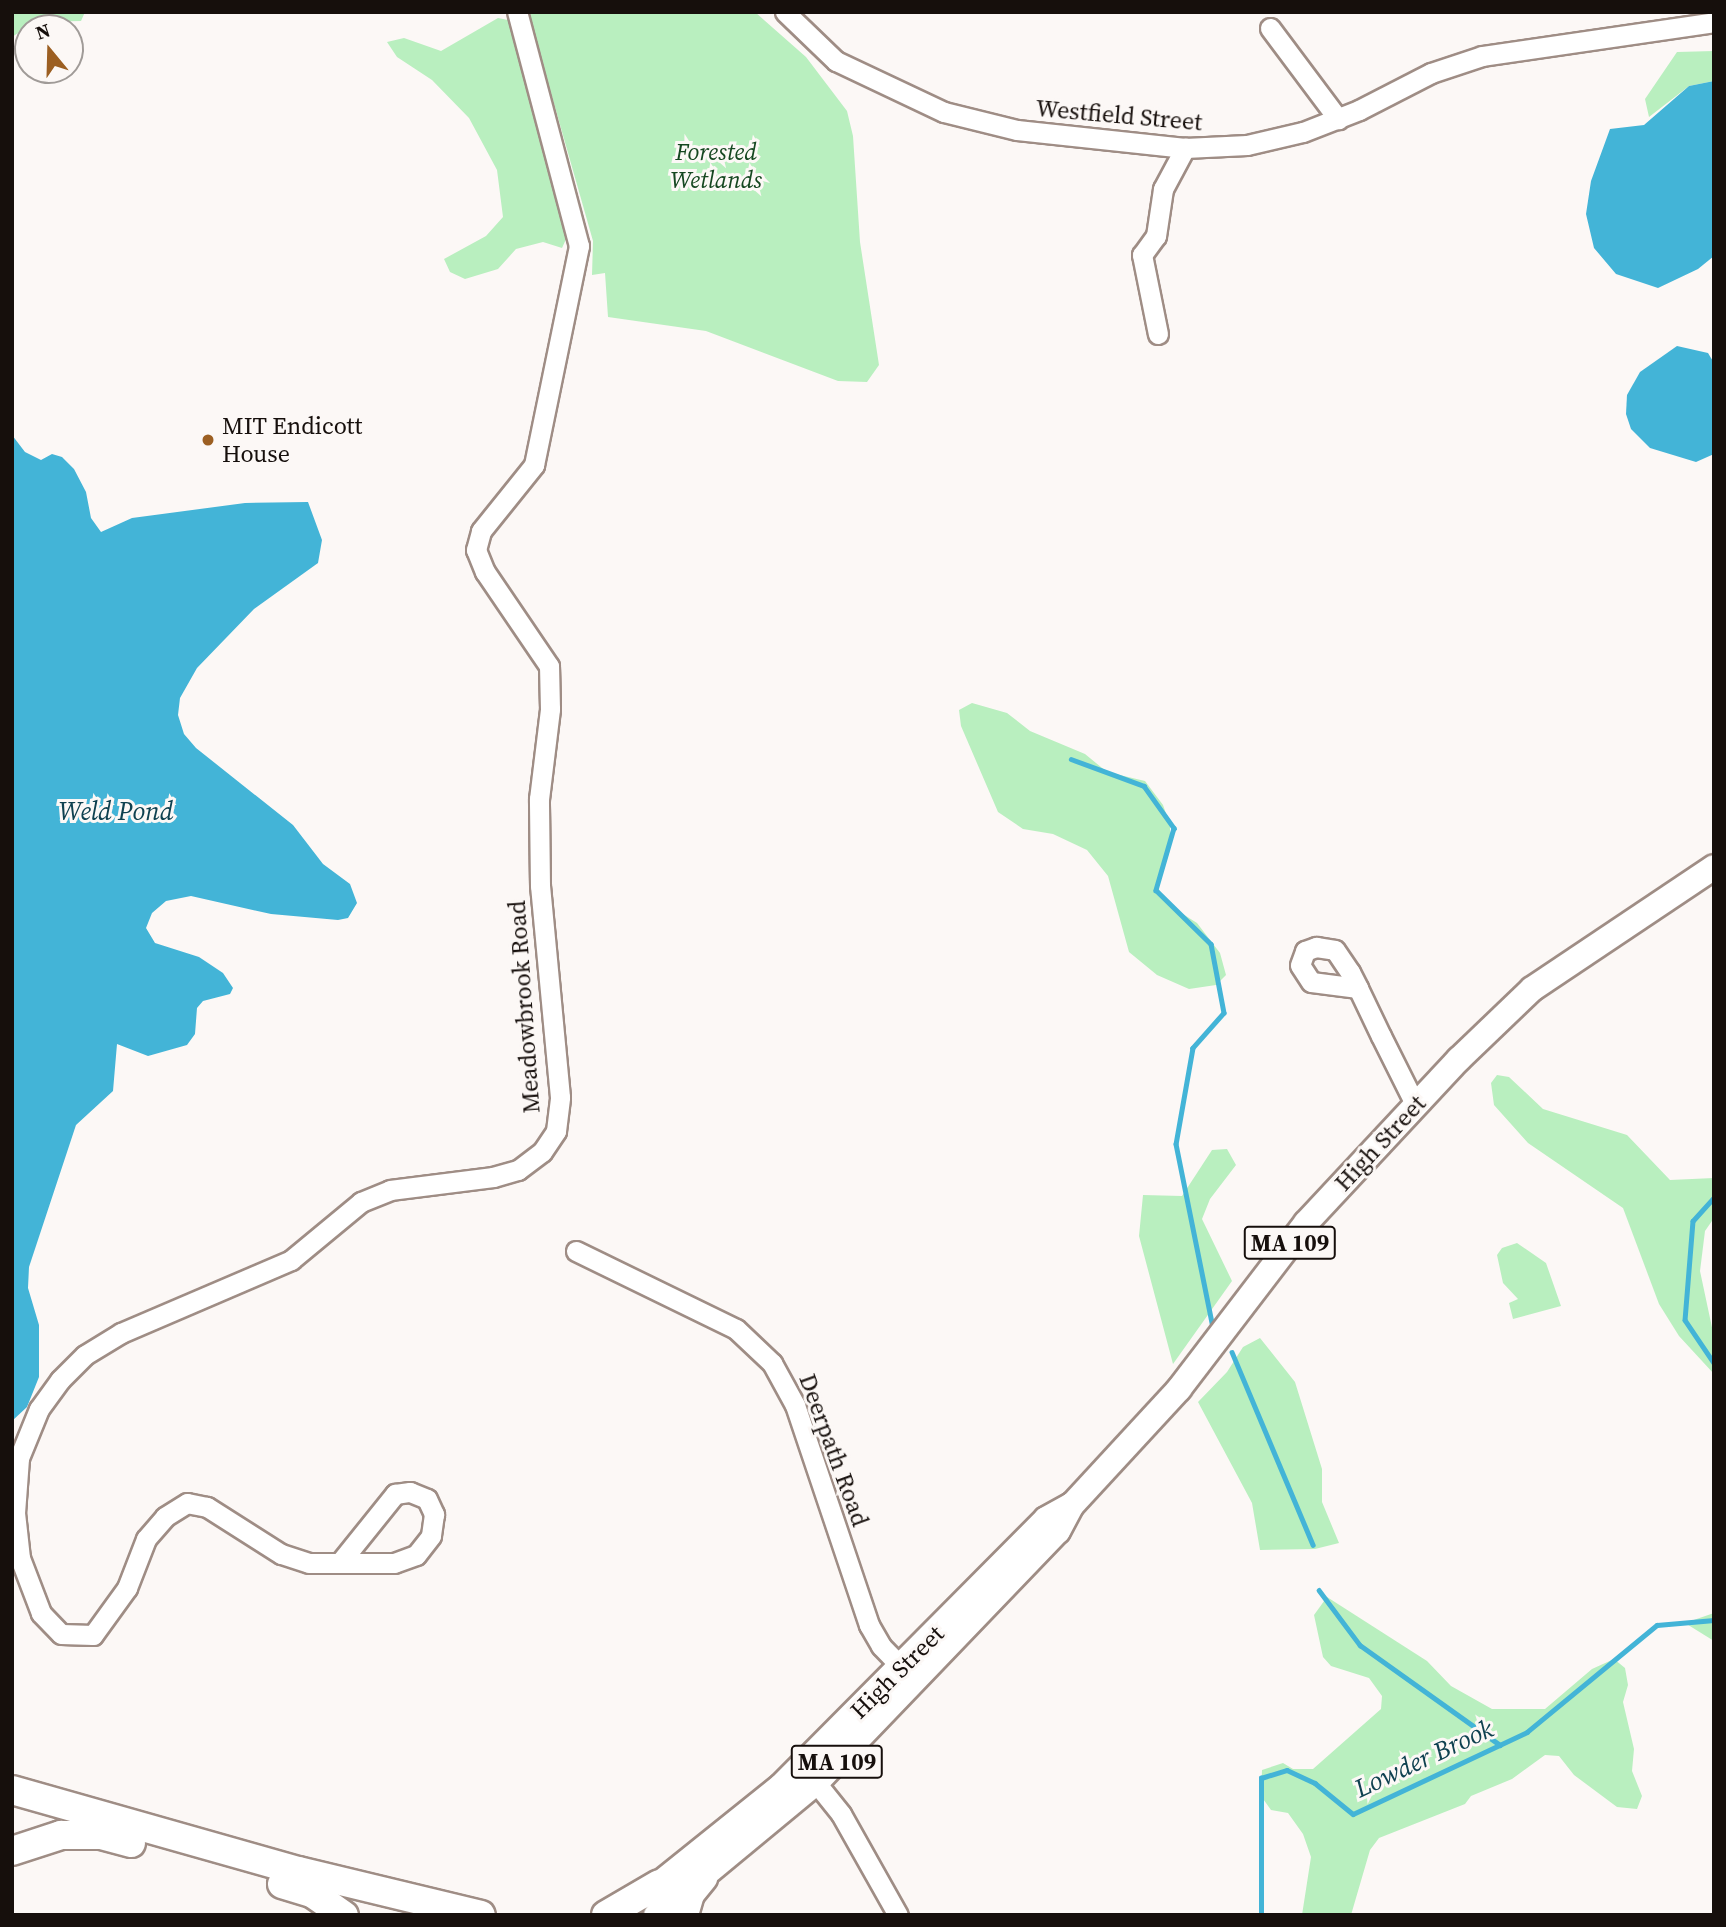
<!DOCTYPE html>
<style>
body{margin:0}
#map{position:relative;width:1726px;height:1927px;overflow:hidden;background:#fcf8f6;font-family:"Source Serif 4",serif}
div>[style]{position:absolute}
.green>*{inset:0;background:#b9efbf}
.water>*{inset:0;background:#43b4d7}
.stream>*{height:4.5px;margin:-2.25px;padding:0 2.25px;transform-origin:2.25px;border-radius:2.25px;background:#43b4d7}
.roads{filter:drop-shadow(2px 0 #9f8d85) drop-shadow(-2px 0 #9f8d85) drop-shadow(0 2px #9f8d85) drop-shadow(0 -2px #9f8d85)}
.minor>*{height:19px;margin:-9.5px;padding:0 9.5px;transform-origin:9.5px;border-radius:9.5px;background:#fff}
.major>*{height:24px;margin:-12px;padding:0 12px;transform-origin:12px;border-radius:12px;background:#fff}
.highway>*{height:28px;margin:-14px;padding:0 14px;transform-origin:14px;border-radius:14px;background:#fff}
.dots>*{width:19px;height:19px;translate:-50% -50%;box-sizing:border-box;border:4px solid #fcf8f6;border-radius:50%}
span{translate:-50% -50%;white-space:nowrap;text-align:center;line-height:1.15;-webkit-text-stroke:6px #fcf8f6;paint-order:stroke}
.shield-label span{padding:2px 5px;background:#fcf8f6;border:2px solid;border-radius:5px;-webkit-text-stroke-width:0}
.shield-label{font-size:23px;color:#160f0c;font-weight:700}
.street-label{font-size:24px;color:#160f0c}
.park-label{font-size:24px;color:#154720;font-style:italic}
.poi-label{font-size:24px;color:#160f0c}
.left{translate:0 -50%;text-align:left}
.water-label{font-size:26px;color:#0f4150;font-style:italic}
.frame{position:absolute;inset:0;border:14px solid #160f0c;pointer-events:none}
.north{position:absolute;left:14px;top:14px;width:70px;height:70px;box-sizing:border-box;background:#fcf8f6;border:2px solid #a09b98;border-radius:50%;rotate:341deg;font-size:19px;font-weight:700;line-height:28px;text-align:center;color:#160f0c}
.north::after{content:'';display:block;margin:auto;width:24px;height:32px;background:#9c5f22;clip-path:polygon(50% 0,100% 100%,50% 72%,0 100%)}
</style>
<div id="map">
<div class="green">
<div style="clip-path:polygon(12px 12px,85px 12px,81px 21px,35px 22px,12px 37px)"></div>
<div style="clip-path:polygon(528px 12px,755px 12px,806px 57px,847px 111px,853px 136px,860px 242px,879px 365px,867px 382px,838px 381px,706px 331px,608px 317px,605px 273px,592px 275px,593px 241px)"></div>
<div style="clip-path:polygon(498px 18px,508px 20px,567px 237px,562px 248px,543px 242px,516px 249px,498px 269px,465px 279px,450px 272px,444px 259px,486px 236px,503px 217px,497px 170px,469px 118px,432px 80px,397px 57px,387px 42px,404px 38px,441px 51px)"></div>
<div style="clip-path:polygon(1714px 51px,1714px 81px,1689px 86px,1649px 117px,1645px 99px,1677px 52px)"></div>
<div style="clip-path:polygon(972px 703px,1007px 713px,1030px 731px,1085px 754px,1107px 772px,1145px 781px,1163px 805px,1170px 825px,1170px 850px,1158px 888px,1167px 904px,1197px 923px,1220px 953px,1226px 975px,1216px 985px,1189px 989px,1157px 975px,1129px 952px,1108px 876px,1087px 850px,1053px 834px,1023px 829px,998px 812px,961px 726px,959px 710px)"></div>
<div style="clip-path:polygon(1497px 1075px,1509px 1077px,1543px 1109px,1627px 1135px,1670px 1180px,1714px 1178px,1714px 1218px,1705px 1231px,1700px 1271px,1714px 1337px,1714px 1374px,1679px 1336px,1659px 1304px,1623px 1208px,1528px 1143px,1494px 1105px,1491px 1083px)"></div>
<div style="clip-path:polygon(1227px 1149px,1236px 1165px,1210px 1199px,1202px 1219px,1232px 1281px,1173px 1364px,1139px 1236px,1143px 1195px,1182px 1196px,1212px 1150px)"></div>
<div style="clip-path:polygon(1517px 1243px,1546px 1263px,1561px 1306px,1513px 1319px,1509px 1303px,1518px 1299px,1503px 1283px,1497px 1255px,1502px 1248px)"></div>
<div style="clip-path:polygon(1260px 1338px,1295px 1382px,1322px 1469px,1322px 1502px,1339px 1543px,1315px 1549px,1260px 1550px,1252px 1503px,1198px 1402px,1227px 1372px,1243px 1347px)"></div>
<div style="clip-path:polygon(1327px 1597px,1427px 1661px,1451px 1686px,1492px 1709px,1545px 1709px,1592px 1669px,1614px 1659px,1625px 1668px,1628px 1685px,1623px 1702px,1634px 1749px,1632px 1771px,1642px 1796px,1637px 1809px,1617px 1807px,1574px 1775px,1559px 1756px,1545px 1755px,1512px 1779px,1471px 1796px,1465px 1804px,1379px 1838px,1370px 1850px,1351px 1915px,1302px 1915px,1311px 1857px,1303px 1834px,1288px 1813px,1271px 1810px,1261px 1796px,1262px 1770px,1283px 1763px,1293px 1769px,1313px 1769px,1381px 1709px,1382px 1696px,1369px 1678px,1331px 1666px,1323px 1657px,1314px 1615px)"></div>
<div style="clip-path:polygon(1714px 1613px,1714px 1641px,1685px 1623px)"></div>
</div>
<div class="water">
<div style="clip-path:polygon(1714px 81px,1714px 256px,1698px 269px,1658px 288px,1616px 274px,1594px 248px,1586px 214px,1591px 181px,1610px 129px,1644px 125px,1689px 86px)"></div>
<div style="clip-path:polygon(1677px 346px,1708px 353px,1714px 363px,1714px 454px,1696px 462px,1650px 448px,1631px 429px,1626px 414px,1627px 395px,1640px 372px)"></div>
<div style="clip-path:polygon(12px 435px,25px 452px,41px 460px,52px 454px,62px 457px,74px 469px,86px 492px,91px 518px,101px 532px,132px 518px,245px 503px,308px 502px,322px 540px,318px 563px,254px 609px,197px 668px,180px 698px,178px 715px,184px 734px,196px 748px,293px 825px,323px 864px,350px 884px,357px 903px,348px 918px,338px 920px,271px 914px,191px 896px,166px 901px,152px 913px,146px 928px,155px 943px,199px 957px,223px 973px,233px 988px,230px 994px,203px 1001px,197px 1008px,195px 1034px,187px 1045px,148px 1056px,117px 1044px,113px 1091px,76px 1125px,29px 1267px,28px 1288px,39px 1325px,39px 1377px,27px 1407px,12px 1421px)"></div>
</div>
<div class="stream">
<div style="left:1071px;top:759px;width:78px;rotate:20.3deg"></div>
<div style="left:1144px;top:786px;width:52px;rotate:54.5deg"></div>
<div style="left:1174px;top:828px;width:65px;rotate:106.2deg"></div>
<div style="left:1156px;top:890px;width:77px;rotate:44.5deg"></div>
<div style="left:1211px;top:944px;width:70px;rotate:79.3deg"></div>
<div style="left:1224px;top:1013px;width:47px;rotate:131.5deg"></div>
<div style="left:1193px;top:1048px;width:97px;rotate:100deg"></div>
<div style="left:1176px;top:1144px;width:183px;rotate:78.6deg"></div>
<div style="left:1714px;top:1198px;width:31px;rotate:132deg"></div>
<div style="left:1693px;top:1221px;width:99px;rotate:94.6deg"></div>
<div style="left:1685px;top:1320px;width:52px;rotate:56deg"></div>
<div style="left:1232px;top:1352px;width:209px;rotate:67.2deg"></div>
<div style="left:1319px;top:1590px;width:69px;rotate:53.3deg"></div>
<div style="left:1360px;top:1645px;width:172px;rotate:35.5deg"></div>
<div style="left:1261px;top:1915px;width:137px;rotate:-90deg"></div>
<div style="left:1261px;top:1778px;width:27px;rotate:-17deg"></div>
<div style="left:1287px;top:1770px;width:31px;rotate:25deg"></div>
<div style="left:1315px;top:1783px;width:49px;rotate:39.2deg"></div>
<div style="left:1353px;top:1814px;width:192px;rotate:-25.2deg"></div>
<div style="left:1527px;top:1732px;width:168px;rotate:-39.5deg"></div>
<div style="left:1657px;top:1625px;width:57px;rotate:-5deg"></div>
</div>
<div class="roads">
<div class="minor">
<div style="left:785px;top:12px;width:71px;rotate:43.9deg"></div>
<div style="left:836px;top:61px;width:119px;rotate:25.3deg"></div>
<div style="left:944px;top:112px;width:75px;rotate:13.9deg"></div>
<div style="left:1017px;top:130px;width:169px;rotate:6.1deg"></div>
<div style="left:1185px;top:148px;width:62px;rotate:-2.8deg"></div>
<div style="left:1247px;top:145px;width:57px;rotate:-13.1deg"></div>
<div style="left:1303px;top:132px;width:60px;rotate:-21.4deg"></div>
<div style="left:1359px;top:110px;width:81px;rotate:-27.2deg"></div>
<div style="left:1431px;top:73px;width:54px;rotate:-18.4deg"></div>
<div style="left:1482px;top:56px;width:234px;rotate:-8.3deg"></div>
<div style="left:1270px;top:28px;width:114px;rotate:53.2deg"></div>
<div style="left:1158px;top:334px;width:81px;rotate:-101.4deg"></div>
<div style="left:1142px;top:255px;width:24px;rotate:-54deg"></div>
<div style="left:1156px;top:236px;width:48px;rotate:-81.5deg"></div>
<div style="left:1163px;top:189px;width:47px;rotate:-61.8deg"></div>
<div style="left:1358px;top:988px;width:47px;rotate:-172.7deg"></div>
<div style="left:1311px;top:982px;width:20px;rotate:-123deg"></div>
<div style="left:1300px;top:965px;width:15px;rotate:-70deg"></div>
<div style="left:1305px;top:951px;width:12px;rotate:-20deg"></div>
<div style="left:1316px;top:947px;width:19px;rotate:9deg"></div>
<div style="left:1335px;top:950px;width:27px;rotate:56deg"></div>
<div style="left:1350px;top:972px;width:18px;rotate:63deg"></div>
<div style="left:1358px;top:988px;width:53px;rotate:64.4deg"></div>
<div style="left:1381px;top:1036px;width:76px;rotate:63.4deg"></div>
<div style="left:576px;top:1251px;width:178px;rotate:26deg"></div>
<div style="left:736px;top:1329px;width:50px;rotate:43.4deg"></div>
<div style="left:772px;top:1363px;width:48px;rotate:61.3deg"></div>
<div style="left:795px;top:1405px;width:232px;rotate:71.4deg"></div>
<div style="left:869px;top:1625px;width:24px;rotate:60deg"></div>
<div style="left:881px;top:1646px;width:42px;rotate:46deg"></div>
<div style="left:342px;top:1560px;width:85px;rotate:-51.2deg"></div>
<div style="left:395px;top:1494px;width:15px;rotate:-8deg"></div>
<div style="left:410px;top:1492px;width:18px;rotate:22deg"></div>
<div style="left:427px;top:1499px;width:17px;rotate:65deg"></div>
<div style="left:434px;top:1514px;width:22px;rotate:98deg"></div>
<div style="left:431px;top:1536px;width:24px;rotate:128deg"></div>
<div style="left:416px;top:1555px;width:23px;rotate:160deg"></div>
<div style="left:394px;top:1563px;width:85px;rotate:180deg"></div>
<div style="left:309px;top:1563px;width:29px;rotate:-162deg"></div>
<div style="left:281px;top:1554px;width:88px;rotate:-147.6deg"></div>
<div style="left:207px;top:1507px;width:20px;rotate:-169deg"></div>
<div style="left:187px;top:1503px;width:26px;rotate:148deg"></div>
<div style="left:165px;top:1517px;width:29px;rotate:131deg"></div>
<div style="left:146px;top:1539px;width:53px;rotate:111.2deg"></div>
<div style="left:127px;top:1588px;width:58px;rotate:125.9deg"></div>
<div style="left:93px;top:1635px;width:32px;rotate:-178deg"></div>
<div style="left:61px;top:1634px;width:29px;rotate:-134deg"></div>
<div style="left:41px;top:1613px;width:59px;rotate:-110.9deg"></div>
<div style="left:20px;top:1558px;width:45px;rotate:-96.3deg"></div>
<div style="left:15px;top:1513px;width:55px;rotate:-85.8deg"></div>
<div style="left:19px;top:1458px;width:53px;rotate:-67.8deg"></div>
<div style="left:39px;top:1409px;width:36px;rotate:-54deg"></div>
<div style="left:60px;top:1380px;width:35px;rotate:-45deg"></div>
<div style="left:85px;top:1355px;width:42px;rotate:-31.4deg"></div>
<div style="left:121px;top:1333px;width:185px;rotate:-23.2deg"></div>
<div style="left:291px;top:1260px;width:91px;rotate:-39.6deg"></div>
<div style="left:361px;top:1202px;width:31px;rotate:-22deg"></div>
<div style="left:390px;top:1190px;width:104px;rotate:-7.2deg"></div>
<div style="left:493px;top:1177px;width:26px;rotate:-16deg"></div>
<div style="left:518px;top:1170px;width:30px;rotate:-37deg"></div>
<div style="left:542px;top:1152px;width:25px;rotate:-56deg"></div>
<div style="left:556px;top:1131px;width:34px;rotate:-83deg"></div>
<div style="left:560px;top:1097px;width:212px;rotate:-95.4deg"></div>
<div style="left:540px;top:886px;width:87px;rotate:-90.7deg"></div>
<div style="left:539px;top:799px;width:91px;rotate:-83deg"></div>
<div style="left:550px;top:709px;width:43px;rotate:-91.3deg"></div>
<div style="left:549px;top:666px;width:114px;rotate:-124.2deg"></div>
<div style="left:485px;top:572px;width:24px;rotate:-112deg"></div>
<div style="left:476px;top:550px;width:20px;rotate:-75deg"></div>
<div style="left:481px;top:531px;width:85px;rotate:-51.2deg"></div>
<div style="left:534px;top:465px;width:224px;rotate:-78.4deg"></div>
<div style="left:579px;top:246px;width:242px;rotate:-104.8deg"></div>
<div style="left:809px;top:1774px;width:51px;rotate:51.3deg"></div>
<div style="left:841px;top:1814px;width:116px;rotate:60.6deg"></div>
</div>
<div class="major">
<div style="left:645px;top:1895px;width:174px;rotate:-38.7deg"></div>
<div style="left:781px;top:1786px;width:376px;rotate:-45.2deg"></div>
<div style="left:1046px;top:1519px;width:29px;rotate:-29deg"></div>
<div style="left:656px;top:1915px;width:209px;rotate:-39.6deg"></div>
<div style="left:817px;top:1782px;width:348px;rotate:-46.2deg"></div>
<div style="left:1058px;top:1531px;width:30px;rotate:-62deg"></div>
<div style="left:1072px;top:1505px;width:158px;rotate:-47.3deg"></div>
<div style="left:1179px;top:1389px;width:209px;rotate:-52.6deg"></div>
<div style="left:1306px;top:1223px;width:224px;rotate:-47deg"></div>
<div style="left:1459px;top:1059px;width:101px;rotate:-43.8deg"></div>
<div style="left:1532px;top:989px;width:219px;rotate:-33.8deg"></div>
</div>
<div class="highway">
<div style="left:12px;top:1790px;width:298px;rotate:15.8deg"></div>
<div style="left:299px;top:1871px;width:187px;rotate:13.6deg"></div>
<div style="left:12px;top:1851px;width:52px;rotate:-18.1deg"></div>
<div style="left:61px;top:1835px;width:40px"></div>
<div style="left:101px;top:1835px;width:31px;rotate:15deg"></div>
<div style="left:282px;top:1884px;width:31px;rotate:17deg"></div>
<div style="left:312px;top:1893px;width:39px;rotate:35deg"></div>
<div style="left:606px;top:1915px;width:61px;rotate:-30.3deg"></div>
<div style="left:684px;top:1915px;width:22px;rotate:-74deg"></div>
<div style="left:690px;top:1894px;width:21px;rotate:-51deg"></div>
</div>
</div>
<div class="dots">
<div style="left:208px;top:440px;background:#9c5f22"></div>
</div>
<div class="shield-label">
<span style="left:1290px;top:1243px">MA 109</span>
<span style="left:837px;top:1762px">MA 109</span>
</div>
<div class="street-label">
<span style="left:1119px;top:115px;rotate:5deg">Westfield Street</span>
<span style="left:524px;top:1007px;rotate:-94deg">Meadowbrook Road</span>
<span style="left:1380px;top:1143px;rotate:-47deg">High Street</span>
<span style="left:834px;top:1450px;rotate:70deg">Deerpath Road</span>
<span style="left:897px;top:1672px;rotate:-45deg">High Street</span>
</div>
<div class="park-label">
<span style="left:716px;top:166px">Forested<br>Wetlands</span>
</div>
<div class="poi-label">
<span class="left" style="left:222px;top:440px">MIT Endicott<br>House</span>
</div>
<div class="water-label">
<span style="left:116px;top:812px">Weld Pond</span>
<span style="left:1424px;top:1759px;rotate:-25deg">Lowder Brook</span>
</div>
<div class="frame"></div>
<div class="north">N</div>
</div>
